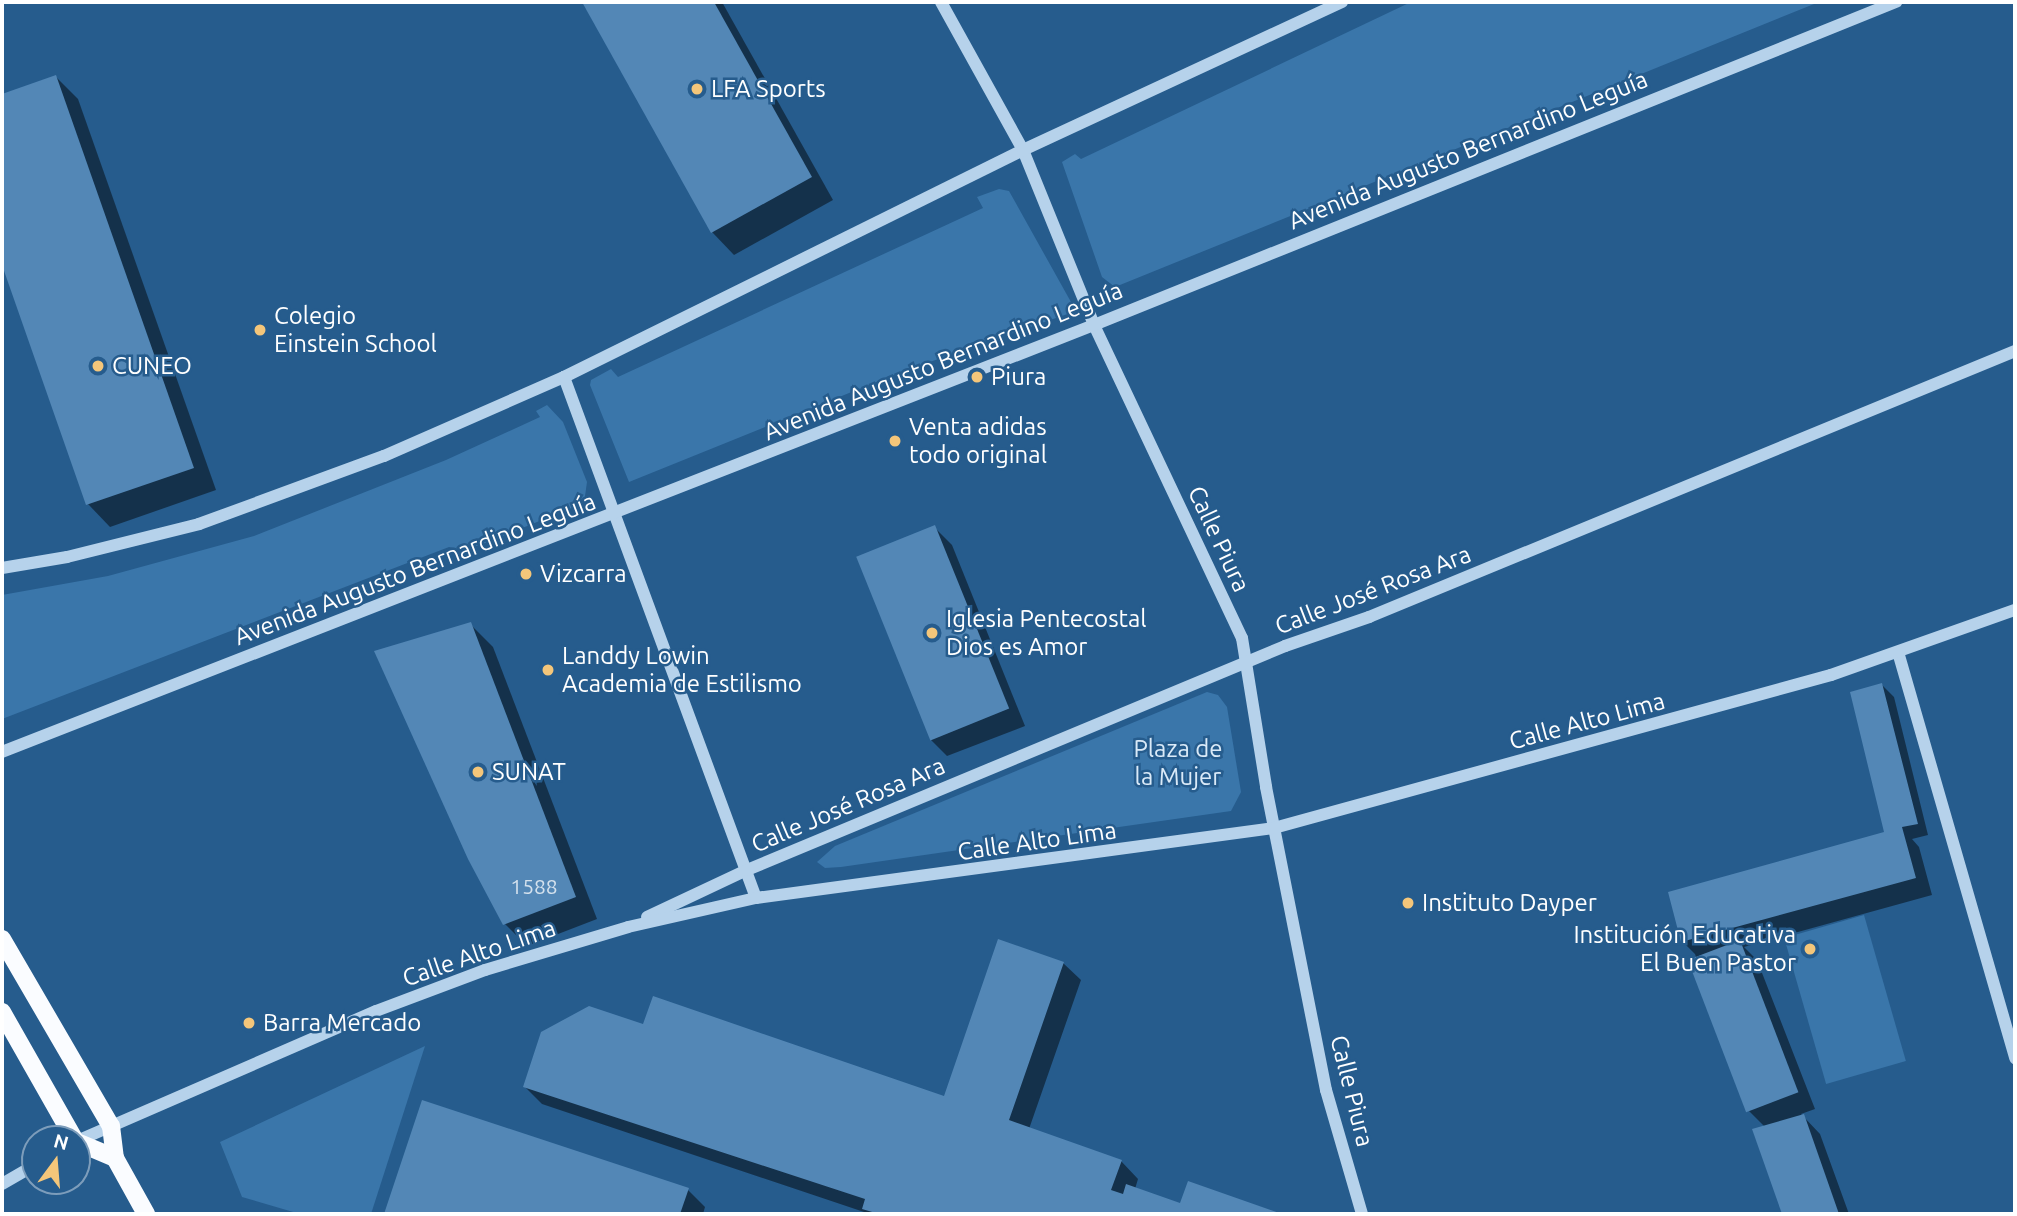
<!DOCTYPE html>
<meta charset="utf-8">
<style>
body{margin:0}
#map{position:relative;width:2017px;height:1216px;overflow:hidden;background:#265c8d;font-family:Ubuntu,sans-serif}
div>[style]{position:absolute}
.green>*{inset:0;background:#3a76aa;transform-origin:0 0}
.shadow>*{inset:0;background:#0007}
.building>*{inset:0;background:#5387b6;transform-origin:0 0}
.minor>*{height:12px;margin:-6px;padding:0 6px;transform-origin:6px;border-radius:6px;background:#b6d2eb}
.major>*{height:18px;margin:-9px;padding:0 9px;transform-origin:9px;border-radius:9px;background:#fafcff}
.dots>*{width:19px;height:19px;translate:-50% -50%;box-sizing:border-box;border:4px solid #265c8d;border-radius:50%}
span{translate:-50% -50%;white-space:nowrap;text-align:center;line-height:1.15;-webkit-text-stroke:5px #265c8d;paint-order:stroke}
.number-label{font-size:21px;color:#d4e1ed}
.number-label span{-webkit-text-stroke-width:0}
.poi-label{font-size:24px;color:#fff}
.left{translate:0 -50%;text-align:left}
.right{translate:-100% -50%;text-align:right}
.street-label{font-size:24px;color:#fff}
.park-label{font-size:24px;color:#daeaf8}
.frame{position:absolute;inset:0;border:4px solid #fff;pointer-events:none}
.north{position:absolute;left:21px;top:1125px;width:70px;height:70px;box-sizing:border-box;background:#265c8d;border:2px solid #7d9dbb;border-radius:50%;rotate:16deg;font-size:19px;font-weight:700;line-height:28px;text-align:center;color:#fff}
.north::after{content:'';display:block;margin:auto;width:24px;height:32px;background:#f4c67a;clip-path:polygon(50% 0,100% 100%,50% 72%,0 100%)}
</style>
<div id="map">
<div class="green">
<div style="clip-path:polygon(1411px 2px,1819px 2px,1115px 287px,1102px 277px,1062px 162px,1075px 154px,1081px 159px)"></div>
<div style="clip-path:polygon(999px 189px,1009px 191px,1076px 311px,901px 372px,629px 482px,590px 385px,591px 380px,611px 369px,618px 377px,983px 208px,977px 197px)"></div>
<div style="clip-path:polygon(547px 405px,563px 422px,587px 482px,584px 503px,485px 543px,465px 550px,449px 547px,2px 719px,2px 595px,108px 576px,254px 536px,446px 460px,540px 417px,536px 411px)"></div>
<div style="clip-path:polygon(1207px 692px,1218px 695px,1227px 707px,1241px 792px,1231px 811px,841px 867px,825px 868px,817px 862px,835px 846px)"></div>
<div style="left:1864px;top:915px;width:152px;height:83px;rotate:74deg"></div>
<div style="clip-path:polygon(425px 1046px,371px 1214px,300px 1214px,242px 1197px,220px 1142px)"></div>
</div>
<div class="shadow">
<div style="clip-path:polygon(584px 2px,722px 2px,833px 200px,734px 255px,712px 232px)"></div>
<div style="clip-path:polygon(56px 77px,78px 99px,216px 490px,110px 527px,88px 504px,2px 260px,2px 96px)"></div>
<div style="clip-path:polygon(934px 527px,952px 545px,1025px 726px,947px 756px,930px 739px)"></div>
<div style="clip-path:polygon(470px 624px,493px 647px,597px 919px,527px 946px,505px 924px)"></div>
<div style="clip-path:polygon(1882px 685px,1894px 697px,1928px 835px,1912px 839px,1919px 847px,1932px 895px,1744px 947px,1757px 960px,1815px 1109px,1801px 1114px,1820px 1134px,1849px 1214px,1784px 1214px,1754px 1130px,1765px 1127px,1746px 1108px,1695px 954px,1683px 942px,1670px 893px,1886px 833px)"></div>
<div style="clip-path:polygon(1063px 963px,1081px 980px,1029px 1129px,1121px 1161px,1138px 1179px,1135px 1189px,1181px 1205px,1189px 1183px,1278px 1214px,870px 1214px,542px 1104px,525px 1087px,644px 1027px,945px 1098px)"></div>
<div style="clip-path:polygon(423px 1102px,688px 1190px,705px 1207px,703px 1214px,386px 1214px)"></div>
</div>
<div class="building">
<div style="clip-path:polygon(582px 2px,714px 2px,812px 177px,711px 233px)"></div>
<div style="clip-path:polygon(56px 75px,194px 468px,86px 505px,2px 265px,2px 94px)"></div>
<div style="left:935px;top:525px;width:198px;height:85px;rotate:68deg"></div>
<div style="clip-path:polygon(471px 622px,576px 897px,503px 925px,468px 859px,374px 651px)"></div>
<div style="clip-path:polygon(1882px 683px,1918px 824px,1902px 827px,1916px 878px,1681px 942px,1668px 892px,1884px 832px,1850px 692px)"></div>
<div style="clip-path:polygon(998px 939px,1064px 962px,1009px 1120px,1122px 1160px,1111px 1190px,1123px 1194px,1126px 1184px,1180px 1203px,1188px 1181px,1282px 1214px,879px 1214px,862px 1209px,865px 1199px,523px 1087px,541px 1032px,589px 1006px,643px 1024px,653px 996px,944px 1096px)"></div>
<div style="left:1740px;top:940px;width:163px;height:56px;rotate:69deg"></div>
<div style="clip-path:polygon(422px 1100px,689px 1188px,680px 1214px,384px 1214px)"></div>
<div style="clip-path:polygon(1804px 1114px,1839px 1214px,1782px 1214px,1752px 1129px)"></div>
</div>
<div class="minor">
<div style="left:941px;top:2px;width:169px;rotate:61deg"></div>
<div style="left:1023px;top:150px;width:189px;rotate:67.9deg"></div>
<div style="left:1094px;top:325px;width:346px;rotate:64.7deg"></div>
<div style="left:1242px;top:638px;width:151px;rotate:80.8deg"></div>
<div style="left:1266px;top:787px;width:309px;rotate:78.8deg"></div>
<div style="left:1326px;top:1090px;width:129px;rotate:73.8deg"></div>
<div style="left:564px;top:377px;width:555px;rotate:69.77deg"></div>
<div style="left:2px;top:568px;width:66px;rotate:-9.6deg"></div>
<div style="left:67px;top:557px;width:136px;rotate:-14deg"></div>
<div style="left:199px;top:524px;width:197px;rotate:-20.2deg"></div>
<div style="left:384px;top:456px;width:197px;rotate:-23.7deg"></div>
<div style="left:564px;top:377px;width:512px;rotate:-26.31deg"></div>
<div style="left:1023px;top:150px;width:352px;rotate:-24.9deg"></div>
<div style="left:1898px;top:652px;width:423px;rotate:73.9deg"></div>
<div style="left:2px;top:752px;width:1173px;rotate:-21.36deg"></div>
<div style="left:1094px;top:325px;width:865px;rotate:-21.94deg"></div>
<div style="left:647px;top:917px;width:110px;rotate:-25.2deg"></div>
<div style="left:747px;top:870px;width:583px;rotate:-22.6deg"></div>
<div style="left:1285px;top:646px;width:89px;rotate:-19deg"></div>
<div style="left:1369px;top:617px;width:699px;rotate:-22.38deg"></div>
<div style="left:77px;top:1141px;width:326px;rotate:-23.5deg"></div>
<div style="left:376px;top:1011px;width:116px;rotate:-20.6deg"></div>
<div style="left:485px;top:970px;width:149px;rotate:-16.7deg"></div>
<div style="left:628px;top:927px;width:131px;rotate:-12.8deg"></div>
<div style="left:756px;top:898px;width:523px;rotate:-7.7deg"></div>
<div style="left:1274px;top:828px;width:578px;rotate:-15.36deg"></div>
<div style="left:1831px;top:675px;width:195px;rotate:-19.5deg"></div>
<div style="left:2px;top:1184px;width:38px;rotate:-30deg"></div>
</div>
<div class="major">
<div style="left:2px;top:939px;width:216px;rotate:59.8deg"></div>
<div style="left:111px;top:1126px;width:32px;rotate:83deg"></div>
<div style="left:115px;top:1158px;width:64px;rotate:61deg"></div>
<div style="left:2px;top:1012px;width:146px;rotate:60.4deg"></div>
<div style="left:77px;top:1142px;width:41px;rotate:22.8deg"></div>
</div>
<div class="dots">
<div style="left:697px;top:89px;background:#f4c67a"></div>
<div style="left:260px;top:330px;background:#f4c67a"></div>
<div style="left:98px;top:366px;background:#f4c67a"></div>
<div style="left:977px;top:377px;background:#f4c67a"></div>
<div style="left:895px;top:441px;background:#f4c67a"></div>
<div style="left:526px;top:574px;background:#f4c67a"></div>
<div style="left:932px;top:633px;background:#f4c67a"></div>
<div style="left:548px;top:670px;background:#f4c67a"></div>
<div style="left:478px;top:772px;background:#f4c67a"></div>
<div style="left:1408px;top:903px;background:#f4c67a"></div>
<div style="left:1810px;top:949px;background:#f4c67a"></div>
<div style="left:249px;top:1023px;background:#f4c67a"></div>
</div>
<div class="number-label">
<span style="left:534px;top:886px">1588</span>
</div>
<div class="poi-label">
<span class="left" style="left:711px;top:89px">LFA Sports</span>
<span class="left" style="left:274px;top:330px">Colegio<br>Einstein School</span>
<span class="left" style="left:112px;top:366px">CUNEO</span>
<span class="left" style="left:991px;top:377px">Piura</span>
<span class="left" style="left:909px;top:441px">Venta adidas<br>todo original</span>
<span class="left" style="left:540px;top:574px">Vizcarra</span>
<span class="left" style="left:946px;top:633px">Iglesia Pentecostal<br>Dios es Amor</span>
<span class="left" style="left:562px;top:670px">Landdy Lowin<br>Academia de Estilismo</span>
<span class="left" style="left:492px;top:772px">SUNAT</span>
<span class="left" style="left:1422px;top:903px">Instituto Dayper</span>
<span class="right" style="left:1796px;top:949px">Institución Educativa<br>El Buen Pastor</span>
<span class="left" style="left:263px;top:1023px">Barra Mercado</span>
</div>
<div class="street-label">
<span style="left:1468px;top:150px;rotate:-22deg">Avenida Augusto Bernardino Leguía</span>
<span style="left:943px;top:361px;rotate:-22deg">Avenida Augusto Bernardino Leguía</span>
<span style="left:1219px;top:539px;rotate:65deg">Calle Piura</span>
<span style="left:415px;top:569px;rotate:-21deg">Avenida Augusto Bernardino Leguía</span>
<span style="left:1373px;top:590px;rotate:-21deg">Calle José Rosa Ara</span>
<span style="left:1587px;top:721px;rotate:-15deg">Calle Alto Lima</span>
<span style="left:848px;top:805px;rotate:-23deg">Calle José Rosa Ara</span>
<span style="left:1037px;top:841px;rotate:-8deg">Calle Alto Lima</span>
<span style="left:479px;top:953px;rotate:-19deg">Calle Alto Lima</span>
<span style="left:1352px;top:1091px;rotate:76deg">Calle Piura</span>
</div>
<div class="park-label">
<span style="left:1178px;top:763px">Plaza de<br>la Mujer</span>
</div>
<div class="frame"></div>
<div class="north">N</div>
</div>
